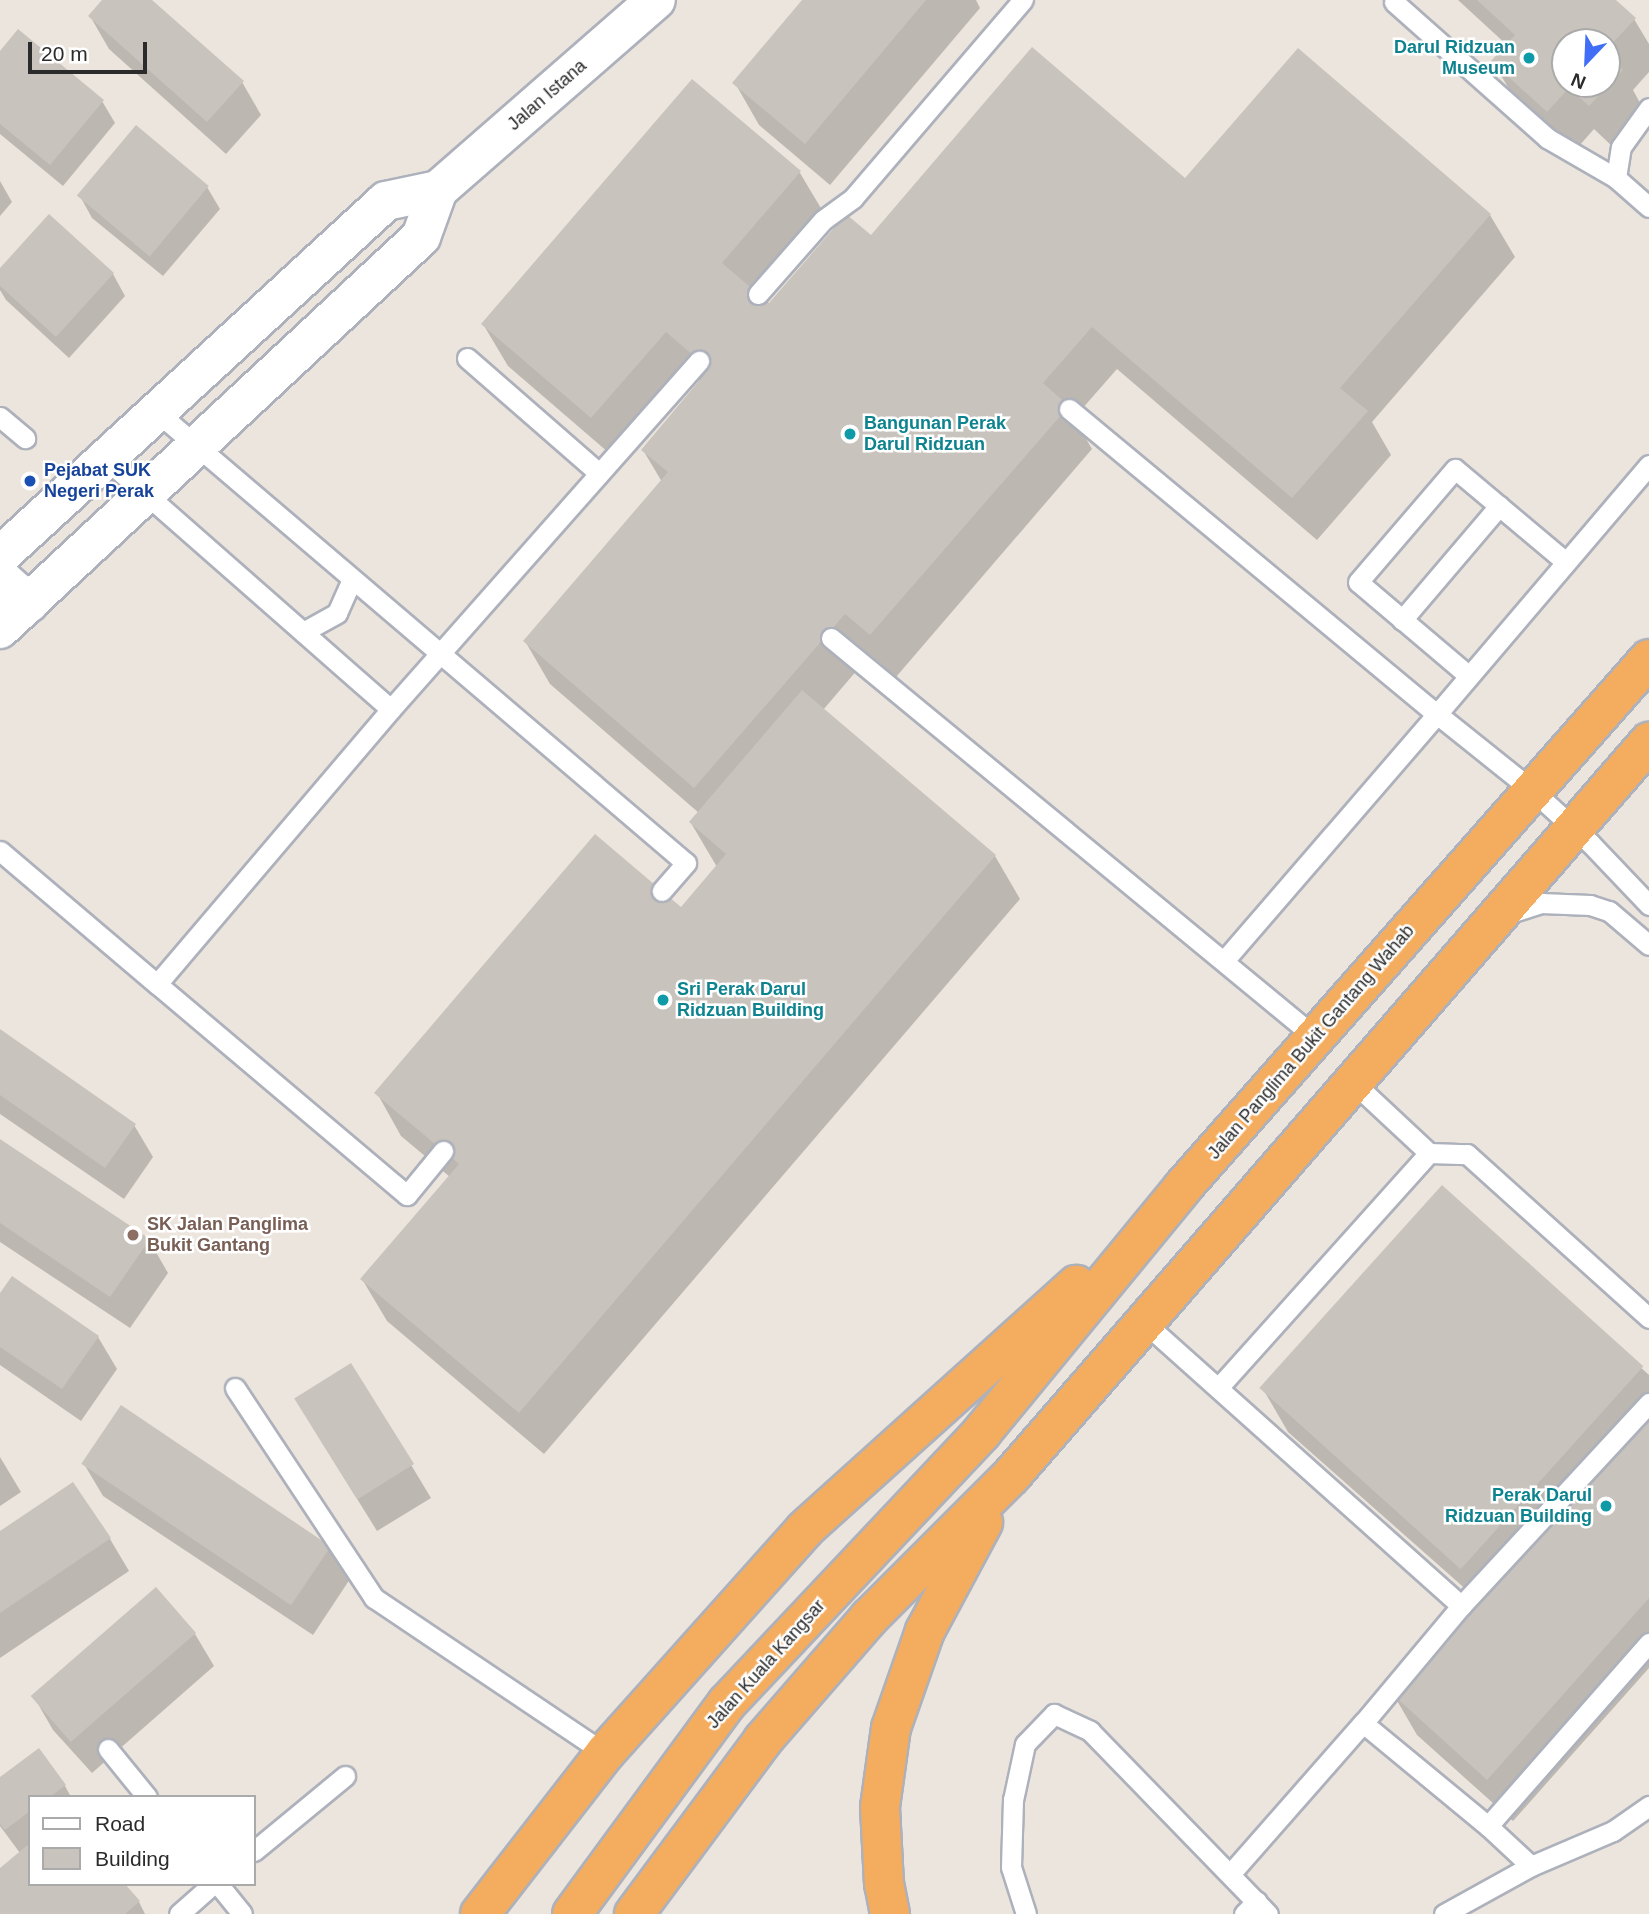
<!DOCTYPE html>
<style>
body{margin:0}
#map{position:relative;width:1649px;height:1914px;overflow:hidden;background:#ece5dd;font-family:Arial,sans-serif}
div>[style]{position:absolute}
.shadow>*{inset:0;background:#0003}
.building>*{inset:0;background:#c8c3bc;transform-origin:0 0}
.roads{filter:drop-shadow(2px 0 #adb1bb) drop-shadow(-2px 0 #adb1bb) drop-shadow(0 2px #adb1bb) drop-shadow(0 -2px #adb1bb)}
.service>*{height:19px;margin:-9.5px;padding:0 9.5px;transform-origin:9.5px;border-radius:9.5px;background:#fff}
.minor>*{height:38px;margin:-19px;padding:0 19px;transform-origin:19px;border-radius:19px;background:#fff}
.secondary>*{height:38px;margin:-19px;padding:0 19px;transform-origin:19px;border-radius:19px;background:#fff}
.trunk>*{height:38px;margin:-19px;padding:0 19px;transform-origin:19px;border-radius:19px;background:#f4ac5e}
.dots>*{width:19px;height:19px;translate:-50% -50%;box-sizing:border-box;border:4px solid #fff;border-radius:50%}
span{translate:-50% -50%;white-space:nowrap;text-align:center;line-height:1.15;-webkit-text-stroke:5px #fff;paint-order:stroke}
.culture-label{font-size:18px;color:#0d838f;font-weight:700}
.right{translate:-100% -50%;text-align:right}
.left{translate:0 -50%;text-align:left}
.street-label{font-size:18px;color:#2b2b2b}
.transit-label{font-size:18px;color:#164399;font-weight:700}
.education-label{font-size:18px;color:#785e54;font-weight:700}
.legend{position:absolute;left:28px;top:1795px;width:228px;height:91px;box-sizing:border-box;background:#fff;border:2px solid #aaa;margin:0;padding:9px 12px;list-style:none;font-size:21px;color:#2b2b2b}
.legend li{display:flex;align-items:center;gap:14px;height:35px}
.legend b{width:35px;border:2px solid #aaa}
.north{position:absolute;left:1551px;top:28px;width:70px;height:70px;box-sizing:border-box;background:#fff;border:2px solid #aaa;border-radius:50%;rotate:203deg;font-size:19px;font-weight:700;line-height:28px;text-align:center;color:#2b2b2b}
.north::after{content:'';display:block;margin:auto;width:24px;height:32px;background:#416ef6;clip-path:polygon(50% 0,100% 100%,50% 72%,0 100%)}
.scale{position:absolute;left:28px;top:42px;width:119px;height:32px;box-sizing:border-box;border:4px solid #2b2b2b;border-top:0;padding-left:9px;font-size:21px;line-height:24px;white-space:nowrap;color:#2b2b2b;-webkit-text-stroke:5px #fff;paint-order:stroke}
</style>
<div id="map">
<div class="shadow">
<div style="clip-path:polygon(104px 0,150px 0,242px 82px,261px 115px,226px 154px,109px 49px,90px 16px)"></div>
<div style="clip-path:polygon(805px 0,976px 0,980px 8px,830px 185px,759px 125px,735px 83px)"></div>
<div style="clip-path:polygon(evenodd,1458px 0,1614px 0,1634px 19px,1649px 44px,1649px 72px,1633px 90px,1646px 114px,1614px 148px,1594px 129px,1572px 154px,1518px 104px,1493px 62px,1508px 46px,1458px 0,1565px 42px,1607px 42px,1607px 84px,1565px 84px,1565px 42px)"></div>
<div style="clip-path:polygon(0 53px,102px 101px,115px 123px,63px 186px,0 134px)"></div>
<div style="clip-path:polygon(693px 81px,800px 173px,825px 215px,756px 294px,770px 305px,871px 237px,1185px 181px,1490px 215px,1515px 257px,1372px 422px,1391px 455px,1317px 540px,1117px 369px,1074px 418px,1092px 449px,896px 677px,870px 655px,823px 710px,995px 856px,1020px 899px,544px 1454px,387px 1321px,362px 1279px,450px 1177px,401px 1136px,377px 1093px,681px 909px,717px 867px,691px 823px,699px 813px,550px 684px,525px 641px,662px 482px,643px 450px,701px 382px,691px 373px,616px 459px,508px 366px,483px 324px)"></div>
<div style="clip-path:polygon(0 181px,12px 202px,0 216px)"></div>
<div style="clip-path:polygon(207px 187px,220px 209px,163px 276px,92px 218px,80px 196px)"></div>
<div style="clip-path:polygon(0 270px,113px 274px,125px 296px,69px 358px,6px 300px,0 290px)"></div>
<div style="clip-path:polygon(0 1031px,134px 1125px,153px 1157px,124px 1199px,0 1114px)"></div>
<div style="clip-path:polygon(0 1141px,149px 1240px,168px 1273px,130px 1328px,0 1242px)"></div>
<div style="clip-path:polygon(1442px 1188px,1649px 1375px,1649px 1668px,1513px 1821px,1417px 1735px,1392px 1692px,1478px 1600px,1288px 1432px,1263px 1389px)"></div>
<div style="clip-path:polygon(0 1296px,98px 1337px,117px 1369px,81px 1421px,0 1365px)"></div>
<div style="clip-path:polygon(351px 1365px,431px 1498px,377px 1531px,315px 1431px)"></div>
<div style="clip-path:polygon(0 1457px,21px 1492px,0 1506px)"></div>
<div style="clip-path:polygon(84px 1464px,331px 1546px,350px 1579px,313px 1635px,103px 1496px)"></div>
<div style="clip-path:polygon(0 1534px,110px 1539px,129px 1571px,0 1658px)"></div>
<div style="clip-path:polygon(195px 1634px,214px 1666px,92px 1773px,53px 1730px,34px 1697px)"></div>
<div style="clip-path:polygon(0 1779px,65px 1786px,71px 1797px,30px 1797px,30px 1884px,139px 1902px,145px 1914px,0 1914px,0 1871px,20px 1853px,0 1826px)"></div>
</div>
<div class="building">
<div style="clip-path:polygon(102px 0,152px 0,244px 81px,207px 122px,88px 16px)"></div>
<div style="clip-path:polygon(802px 0,926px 0,805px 144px,732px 83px)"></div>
<div style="clip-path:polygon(1477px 0,1616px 0,1636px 18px,1607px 49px,1607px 42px,1565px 42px,1565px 84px,1607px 84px,1607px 55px,1623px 70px,1589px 106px,1569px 88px,1547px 112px,1491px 61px,1515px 35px)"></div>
<div style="clip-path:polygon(18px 29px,104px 100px,50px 165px,0 124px,0 51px)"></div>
<div style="clip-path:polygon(1032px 47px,1185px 178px,1298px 48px,1491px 214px,1340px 388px,1368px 411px,1292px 498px,1092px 327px,1043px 383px,1069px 406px,870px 635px,845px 614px,694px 788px,523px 641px,668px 472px,641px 450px,709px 369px,666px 332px,591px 418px,481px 324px,692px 79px,801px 171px,722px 263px,769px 303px,846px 214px,871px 235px)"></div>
<div style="left:136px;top:125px;width:95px;height:92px;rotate:40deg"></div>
<div style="clip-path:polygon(49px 214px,114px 273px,56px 337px,0 286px,0 268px)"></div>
<div style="clip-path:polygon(802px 690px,996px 855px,519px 1413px,360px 1279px,459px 1164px,374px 1093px,595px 834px,681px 907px,726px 854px,689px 822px)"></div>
<div style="clip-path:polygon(0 1029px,136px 1124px,105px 1168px,0 1095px)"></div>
<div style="clip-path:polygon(0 1139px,150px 1239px,110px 1297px,0 1223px)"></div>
<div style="left:1442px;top:1185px;width:271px;height:273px;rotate:42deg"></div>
<div style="clip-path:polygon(12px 1276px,99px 1336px,62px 1389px,0 1347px,0 1293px)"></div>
<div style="left:351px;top:1363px;width:119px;height:67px;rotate:58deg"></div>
<div style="left:121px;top:1405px;width:253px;height:71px;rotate:34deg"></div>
<div style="clip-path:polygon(1649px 1414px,1649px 1598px,1487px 1780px,1390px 1692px)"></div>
<div style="clip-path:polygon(73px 1482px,111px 1538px,0 1613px,0 1531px)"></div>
<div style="left:156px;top:1587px;width:61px;height:166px;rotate:49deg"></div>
<div style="clip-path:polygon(39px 1748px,66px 1785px,50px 1797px,30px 1797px,30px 1811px,5px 1830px,0 1824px,0 1777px)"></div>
<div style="clip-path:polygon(30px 1843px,30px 1884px,125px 1884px,140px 1901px,125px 1914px,0 1914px,0 1868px)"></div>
</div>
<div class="roads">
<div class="service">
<div style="left:1394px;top:2px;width:205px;rotate:41.6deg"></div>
<div style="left:1547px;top:138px;width:80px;rotate:30.1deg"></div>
<div style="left:1616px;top:178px;width:44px;rotate:41.3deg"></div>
<div style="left:1616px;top:178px;width:31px;rotate:-81deg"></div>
<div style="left:1621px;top:147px;width:48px;rotate:-54.3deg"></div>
<div style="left:758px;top:294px;width:98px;rotate:-48.7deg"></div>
<div style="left:823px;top:220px;width:37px;rotate:-36deg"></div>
<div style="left:853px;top:198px;width:261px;rotate:-49.4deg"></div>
<div style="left:467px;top:358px;width:175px;rotate:41.1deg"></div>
<div style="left:1069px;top:409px;width:478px;rotate:39.7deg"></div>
<div style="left:1437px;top:714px;width:325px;rotate:130.8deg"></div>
<div style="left:157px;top:412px;width:695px;rotate:40.45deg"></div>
<div style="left:686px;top:863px;width:37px;rotate:131deg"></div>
<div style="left:0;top:417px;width:33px;rotate:40deg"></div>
<div style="left:106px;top:459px;width:379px;rotate:41.3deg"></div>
<div style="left:1649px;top:465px;width:327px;rotate:130.4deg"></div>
<div style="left:1437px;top:714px;width:122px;rotate:38.7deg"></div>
<div style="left:1532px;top:790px;width:79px;rotate:42.4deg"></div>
<div style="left:1590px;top:843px;width:86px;rotate:46.4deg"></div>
<div style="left:1402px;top:620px;width:150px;rotate:-49.6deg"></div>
<div style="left:303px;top:632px;width:39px;rotate:-29deg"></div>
<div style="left:337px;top:613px;width:36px;rotate:-66deg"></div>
<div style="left:831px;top:638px;width:627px;rotate:39.5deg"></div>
<div style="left:1469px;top:676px;width:145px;rotate:-139.7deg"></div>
<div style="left:1358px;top:582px;width:149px;rotate:-49.4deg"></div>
<div style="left:1455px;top:469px;width:145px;rotate:40deg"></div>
<div style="left:0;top:851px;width:206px;rotate:40.3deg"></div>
<div style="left:157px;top:984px;width:361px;rotate:-49.6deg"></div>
<div style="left:391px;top:709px;width:465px;rotate:-48.5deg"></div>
<div style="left:1507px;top:914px;width:36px;rotate:-18deg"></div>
<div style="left:1541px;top:903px;width:49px;rotate:2.3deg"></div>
<div style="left:1590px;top:905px;width:20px;rotate:18deg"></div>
<div style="left:1609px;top:911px;width:52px;rotate:40.4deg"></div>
<div style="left:157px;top:984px;width:327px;rotate:40.2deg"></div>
<div style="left:407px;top:1195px;width:57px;rotate:-50.7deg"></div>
<div style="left:1355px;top:1084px;width:101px;rotate:43deg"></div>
<div style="left:1146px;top:1324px;width:423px;rotate:41.8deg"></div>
<div style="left:1461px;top:1606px;width:277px;rotate:-47.2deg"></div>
<div style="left:235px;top:1388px;width:252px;rotate:56.5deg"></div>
<div style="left:374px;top:1598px;width:278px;rotate:33.9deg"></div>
<div style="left:1218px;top:1388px;width:316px;rotate:-48.1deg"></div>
<div style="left:1429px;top:1153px;width:38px;rotate:2deg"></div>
<div style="left:1467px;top:1154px;width:245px;rotate:42deg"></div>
<div style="left:1461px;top:1606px;width:153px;rotate:129.9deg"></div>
<div style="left:1363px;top:1723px;width:162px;rotate:39.5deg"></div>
<div style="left:108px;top:1749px;width:62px;rotate:50.9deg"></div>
<div style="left:254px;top:1851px;width:118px;rotate:-39.5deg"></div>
<div style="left:1531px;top:1866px;width:59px;rotate:-137.1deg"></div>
<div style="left:1488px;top:1826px;width:244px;rotate:-48.7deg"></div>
<div style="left:1231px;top:1873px;width:200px;rotate:-48.7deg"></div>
<div style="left:218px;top:1884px;width:38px;rotate:51deg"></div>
<div style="left:179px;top:1914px;width:45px;rotate:-41.4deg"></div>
<div style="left:1026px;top:1914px;width:49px;rotate:-107.7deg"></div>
<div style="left:1011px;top:1867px;width:67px;rotate:-88.3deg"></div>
<div style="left:1013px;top:1800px;width:57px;rotate:-77.9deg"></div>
<div style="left:1025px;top:1744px;width:42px;rotate:-46deg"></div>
<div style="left:1054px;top:1714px;width:40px;rotate:25deg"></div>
<div style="left:1090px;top:1731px;width:255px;rotate:45.8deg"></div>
<div style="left:1244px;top:1914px;width:18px;rotate:-45deg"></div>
<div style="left:1444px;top:1914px;width:99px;rotate:-28.9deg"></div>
<div style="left:1531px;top:1866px;width:89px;rotate:-23.1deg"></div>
<div style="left:1613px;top:1831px;width:44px;rotate:-34.8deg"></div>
</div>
<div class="minor">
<div style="left:0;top:577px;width:39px;rotate:42deg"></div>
</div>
<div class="secondary">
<div style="left:0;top:556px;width:524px;rotate:-42.6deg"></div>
<div style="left:386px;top:201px;width:53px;rotate:-11.9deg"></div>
<div style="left:0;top:629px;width:575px;rotate:-42.96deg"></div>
<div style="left:421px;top:237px;width:50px;rotate:-70.1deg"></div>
<div style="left:438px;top:190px;width:289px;rotate:-41.1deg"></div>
</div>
<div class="trunk">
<div style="left:480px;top:1914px;width:204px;rotate:-52.2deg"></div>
<div style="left:605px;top:1753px;width:300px;rotate:-48.2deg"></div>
<div style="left:805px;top:1529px;width:365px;rotate:-42deg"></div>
<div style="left:572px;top:1914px;width:262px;rotate:-53.7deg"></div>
<div style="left:727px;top:1703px;width:372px;rotate:-46.7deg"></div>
<div style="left:982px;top:1432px;width:317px;rotate:-50.6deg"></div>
<div style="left:1183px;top:1187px;width:704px;rotate:-48.57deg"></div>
<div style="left:634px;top:1914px;width:217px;rotate:-53.4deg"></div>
<div style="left:763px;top:1740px;width:162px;rotate:-49deg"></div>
<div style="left:869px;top:1618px;width:201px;rotate:-45deg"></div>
<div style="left:1011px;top:1476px;width:973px;rotate:-49deg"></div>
<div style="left:890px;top:1914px;width:31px;rotate:-101deg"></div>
<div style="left:884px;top:1884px;width:77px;rotate:-93deg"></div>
<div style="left:880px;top:1807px;width:80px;rotate:-82.1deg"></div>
<div style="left:891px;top:1728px;width:103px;rotate:-70.7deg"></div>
<div style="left:925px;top:1631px;width:123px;rotate:-61.8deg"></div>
</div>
</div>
<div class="dots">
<div style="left:1529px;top:58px;background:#0f9aa8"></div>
<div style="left:850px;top:434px;background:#0f9aa8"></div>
<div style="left:30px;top:481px;background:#1a4fb4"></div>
<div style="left:663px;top:1000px;background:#0f9aa8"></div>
<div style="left:133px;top:1235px;background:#8d6e63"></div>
<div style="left:1606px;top:1506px;background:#0f9aa8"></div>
</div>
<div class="culture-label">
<span class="right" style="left:1515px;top:58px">Darul Ridzuan<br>Museum</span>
<span class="left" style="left:864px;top:434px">Bangunan Perak<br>Darul Ridzuan</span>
<span class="left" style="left:677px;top:1000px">Sri Perak Darul<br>Ridzuan Building</span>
<span class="right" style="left:1592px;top:1506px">Perak Darul<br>Ridzuan Building</span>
</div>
<div class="street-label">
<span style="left:547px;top:95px;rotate:-41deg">Jalan Istana</span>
<span style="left:1311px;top:1042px;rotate:-49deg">Jalan Panglima Bukit Gantang Wahab</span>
<span style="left:766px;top:1664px;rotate:-48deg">Jalan Kuala Kangsar</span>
</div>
<div class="transit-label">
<span class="left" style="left:44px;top:481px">Pejabat SUK<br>Negeri Perak</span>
</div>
<div class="education-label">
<span class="left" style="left:147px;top:1235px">SK Jalan Panglima<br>Bukit Gantang</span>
</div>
<ul class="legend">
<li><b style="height:9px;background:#fff"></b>Road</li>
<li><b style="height:19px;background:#c8c3bc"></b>Building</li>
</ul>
<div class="north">N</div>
<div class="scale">20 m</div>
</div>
